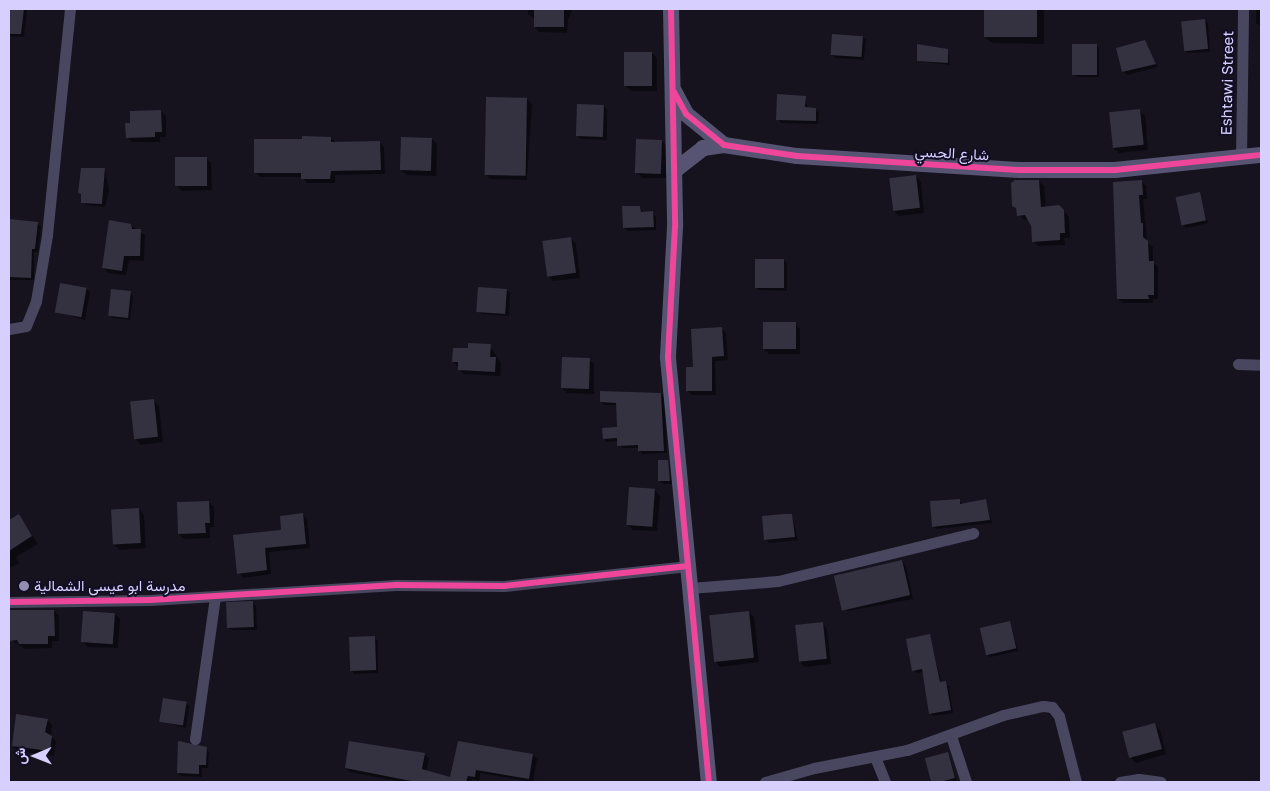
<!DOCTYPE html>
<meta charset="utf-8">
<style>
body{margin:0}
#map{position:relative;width:1270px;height:791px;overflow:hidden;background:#16131f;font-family:"Golos Text",Vazirmatn,sans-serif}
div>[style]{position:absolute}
.shadow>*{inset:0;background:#0007}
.building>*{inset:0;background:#343141;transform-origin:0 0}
.street>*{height:11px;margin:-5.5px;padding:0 5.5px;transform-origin:5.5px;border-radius:5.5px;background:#494760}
.secondary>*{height:16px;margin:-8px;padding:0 8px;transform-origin:8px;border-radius:8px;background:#575473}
.cycleway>*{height:6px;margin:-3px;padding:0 3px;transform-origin:3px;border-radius:3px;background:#ed469a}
.dots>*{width:14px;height:14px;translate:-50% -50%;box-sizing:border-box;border:2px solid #120e24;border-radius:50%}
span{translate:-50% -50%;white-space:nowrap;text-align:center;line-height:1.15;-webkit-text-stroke:4px #120e24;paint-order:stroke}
.street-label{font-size:15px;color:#d7d0ff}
.poi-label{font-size:15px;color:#d7d0ff}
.left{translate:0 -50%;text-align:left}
.frame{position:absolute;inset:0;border:10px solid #d7d0ff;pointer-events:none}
.north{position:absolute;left:10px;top:731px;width:50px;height:50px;-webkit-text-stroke:4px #120e24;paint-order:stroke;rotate:269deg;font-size:14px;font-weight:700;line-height:20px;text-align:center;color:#d7d0ff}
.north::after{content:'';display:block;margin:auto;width:18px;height:22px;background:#d7d0ff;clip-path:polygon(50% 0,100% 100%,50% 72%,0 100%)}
</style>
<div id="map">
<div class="shadow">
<div style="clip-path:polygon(9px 9px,27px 9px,24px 37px,9px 36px)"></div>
<div style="clip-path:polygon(528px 9px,570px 9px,572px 11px,568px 19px,567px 33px,539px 32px,534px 26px,535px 19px,528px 14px)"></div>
<div style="clip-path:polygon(985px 9px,1044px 9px,1044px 44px,992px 43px,984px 36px)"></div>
<div style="clip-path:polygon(1256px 9px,1261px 9px,1261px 26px,1256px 23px)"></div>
<div style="clip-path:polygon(1205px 20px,1208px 23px,1210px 52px,1188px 53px,1184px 50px)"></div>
<div style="clip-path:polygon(863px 37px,866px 40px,864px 60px,835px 58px,832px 55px)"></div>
<div style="clip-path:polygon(1145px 42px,1158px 67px,1127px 75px,1123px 72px)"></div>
<div style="clip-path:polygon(1096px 45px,1099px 48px,1099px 77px,1077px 77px,1073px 74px)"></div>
<div style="clip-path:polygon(948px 50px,950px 65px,918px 61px)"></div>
<div style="clip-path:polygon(652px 53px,657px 58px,657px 91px,631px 91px,625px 86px)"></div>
<div style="clip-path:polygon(805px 97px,808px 109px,819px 112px,818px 124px,781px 123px,778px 119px)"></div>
<div style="clip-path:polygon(527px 99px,532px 104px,527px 180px,490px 179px,485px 174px)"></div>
<div style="clip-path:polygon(604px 106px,607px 110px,607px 140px,581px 139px,578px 136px)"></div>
<div style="clip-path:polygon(161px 111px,166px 116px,166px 137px,160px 137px,160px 142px,132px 142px,127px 137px,131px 124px)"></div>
<div style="clip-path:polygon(1140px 111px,1145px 116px,1148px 150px,1119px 153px,1113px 148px)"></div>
<div style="clip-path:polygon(331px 138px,336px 143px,380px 142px,384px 147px,385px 174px,335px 175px,335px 183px,307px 183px,302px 177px,260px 177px,255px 172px,303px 140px)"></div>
<div style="clip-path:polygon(432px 139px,437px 144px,436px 176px,407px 175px,401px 170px)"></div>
<div style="clip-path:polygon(662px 141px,667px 146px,667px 178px,642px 178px,637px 172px)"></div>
<div style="clip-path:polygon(206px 158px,211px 163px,212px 190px,182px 191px,177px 186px)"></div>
<div style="clip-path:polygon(105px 170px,109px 190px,105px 207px,86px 205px,79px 193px)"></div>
<div style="clip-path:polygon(916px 176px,921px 182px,924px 213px,899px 216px,894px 211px)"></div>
<div style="clip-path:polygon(1038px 181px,1044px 186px,1046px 208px,1059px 207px,1069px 217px,1070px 238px,1064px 238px,1065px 245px,1038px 246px,1033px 241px,1029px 219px,1023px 220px,1014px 206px)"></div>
<div style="clip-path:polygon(1141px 181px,1146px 186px,1147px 199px,1143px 199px,1147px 242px,1153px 247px,1153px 262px,1158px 267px,1158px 299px,1153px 299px,1153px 303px,1123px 303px,1118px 299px)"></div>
<div style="clip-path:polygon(1199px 193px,1208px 223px,1186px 228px,1183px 224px)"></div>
<div style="clip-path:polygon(640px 207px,643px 213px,656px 216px,656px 230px,628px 231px,624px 228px)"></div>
<div style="clip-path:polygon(10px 220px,37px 223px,41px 227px,38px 252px,34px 252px,34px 280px,9px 280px)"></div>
<div style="clip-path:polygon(130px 225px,145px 235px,144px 261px,129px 260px,126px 275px,108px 273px,103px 268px)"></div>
<div style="clip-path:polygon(571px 239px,576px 244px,580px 278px,553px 281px,548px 276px)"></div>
<div style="clip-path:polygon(784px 260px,787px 264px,787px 291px,759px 290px,756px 287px)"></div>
<div style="clip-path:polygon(86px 289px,90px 292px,85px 320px,57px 312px)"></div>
<div style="clip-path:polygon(507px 290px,510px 293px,509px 316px,482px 314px,478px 311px)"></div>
<div style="clip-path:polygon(130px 293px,133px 296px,130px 320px,113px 318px,109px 315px)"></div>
<div style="clip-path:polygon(795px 323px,800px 329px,800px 354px,769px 354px,764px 349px)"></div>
<div style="clip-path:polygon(722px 329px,726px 333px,728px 360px,715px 361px,716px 395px,692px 395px,687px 390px,695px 368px)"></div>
<div style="clip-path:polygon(490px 346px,501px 363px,500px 376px,464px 374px,453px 361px,469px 350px)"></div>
<div style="clip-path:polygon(589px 359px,594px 364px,594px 394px,567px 393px,562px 388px)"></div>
<div style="clip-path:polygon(661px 394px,664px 397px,667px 453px,642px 454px,639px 448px,622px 448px,619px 441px,607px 442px,604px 439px,618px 428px,617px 405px,604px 405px,601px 402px)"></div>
<div style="clip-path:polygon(153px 400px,159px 406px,163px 442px,141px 445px,136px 439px)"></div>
<div style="clip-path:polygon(667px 462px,672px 484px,663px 484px,660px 481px)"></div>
<div style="clip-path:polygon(655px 490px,660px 496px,657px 531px,633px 530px,627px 524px)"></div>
<div style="clip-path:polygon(959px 500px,963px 504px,985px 500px,992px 523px,936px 529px,933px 526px)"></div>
<div style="clip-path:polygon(208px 502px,214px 507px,214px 527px,210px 527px,210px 538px,184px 539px,179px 534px)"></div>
<div style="clip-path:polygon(139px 509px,144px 515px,146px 548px,120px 550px,114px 545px)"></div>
<div style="clip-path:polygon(303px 515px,307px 519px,310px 548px,269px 552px,271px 574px,243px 578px,239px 573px)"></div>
<div style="clip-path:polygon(19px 516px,38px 544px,16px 557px,20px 563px,9px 568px,9px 522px)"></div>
<div style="clip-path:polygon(792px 516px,798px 540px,769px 543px,766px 540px)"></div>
<div style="clip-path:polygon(902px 561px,906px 566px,913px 599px,847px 611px,842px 607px)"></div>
<div style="clip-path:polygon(253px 602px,256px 606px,257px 630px,232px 630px,228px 627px)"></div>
<div style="clip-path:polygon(54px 611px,59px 616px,59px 641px,52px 641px,52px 648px,25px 649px,11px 640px)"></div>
<div style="clip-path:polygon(749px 612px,754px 617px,759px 662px,720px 667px,715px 661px)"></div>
<div style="clip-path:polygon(115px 614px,120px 619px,118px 648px,88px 647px,83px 642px)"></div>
<div style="clip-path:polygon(1010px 622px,1018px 651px,990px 657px,987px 653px)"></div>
<div style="clip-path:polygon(822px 624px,827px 629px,831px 664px,805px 667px,800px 662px)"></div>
<div style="clip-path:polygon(929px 636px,942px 683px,949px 686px,953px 713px,933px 716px,930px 713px,924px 672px,917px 673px,914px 670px)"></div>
<div style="clip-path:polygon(374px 637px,378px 641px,378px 673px,354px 674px,351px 670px)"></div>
<div style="clip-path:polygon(186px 703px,189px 706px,186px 728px,160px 721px)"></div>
<div style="clip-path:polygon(47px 720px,52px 725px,51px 736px,56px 742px,54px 756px,18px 751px,13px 745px)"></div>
<div style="clip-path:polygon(1154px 724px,1160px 730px,1166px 754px,1136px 763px,1131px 758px)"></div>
<div style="clip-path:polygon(459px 743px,533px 755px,537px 759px,533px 782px,480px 773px,479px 781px,472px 779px,471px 782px,403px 782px,350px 772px,346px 768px,424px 754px,429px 758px,426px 772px,451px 779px)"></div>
<div style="clip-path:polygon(206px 748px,209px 752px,208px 768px,202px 768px,202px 777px,181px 776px,178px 772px)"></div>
<div style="clip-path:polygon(948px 754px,957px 781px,930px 782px)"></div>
</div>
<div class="building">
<div style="clip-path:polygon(9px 9px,24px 9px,21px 34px,9px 34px)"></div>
<div style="left:534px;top:9px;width:30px;height:18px"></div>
<div style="left:984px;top:9px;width:53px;height:28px"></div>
<div style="left:1205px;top:19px;width:30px;height:24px;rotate:84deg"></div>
<div style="left:832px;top:34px;width:31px;height:21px;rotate:4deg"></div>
<div style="clip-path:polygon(1145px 40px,1156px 64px,1122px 72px,1116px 48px)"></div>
<div style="clip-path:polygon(917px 44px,948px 49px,948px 63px,917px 61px)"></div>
<div style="left:1072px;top:44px;width:25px;height:31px"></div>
<div style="left:624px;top:52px;width:28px;height:34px"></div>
<div style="clip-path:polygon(777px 94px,806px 96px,805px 107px,816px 108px,816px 121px,776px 120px)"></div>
<div style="left:486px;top:97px;width:41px;height:78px;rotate:1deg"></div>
<div style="left:577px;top:104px;width:27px;height:32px;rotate:2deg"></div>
<div style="left:1140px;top:109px;width:36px;height:31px;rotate:84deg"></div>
<div style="clip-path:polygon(161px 110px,162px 132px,155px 132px,155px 137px,126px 138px,125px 123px,130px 123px,130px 111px)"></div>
<div style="clip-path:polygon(302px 136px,331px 137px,331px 142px,380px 141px,381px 170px,331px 171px,330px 179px,301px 179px,301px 173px,254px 173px,254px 139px,302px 139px)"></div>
<div style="left:401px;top:137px;width:31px;height:33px;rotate:2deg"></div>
<div style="left:636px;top:139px;width:26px;height:34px;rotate:2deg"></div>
<div style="left:175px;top:157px;width:32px;height:29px"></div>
<div style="clip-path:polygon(81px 168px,105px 168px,102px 204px,81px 203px,81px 194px,78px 193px)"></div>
<div style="left:916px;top:175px;width:33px;height:27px;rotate:83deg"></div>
<div style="clip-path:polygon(1015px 180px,1039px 180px,1041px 207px,1059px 205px,1064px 210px,1065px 233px,1060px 233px,1060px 240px,1032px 242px,1031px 226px,1025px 215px,1017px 216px,1016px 208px,1012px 206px,1011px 183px)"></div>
<div style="clip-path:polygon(1142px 180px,1143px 195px,1139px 195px,1141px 223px,1143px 223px,1143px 237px,1148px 241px,1149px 261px,1154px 261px,1154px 295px,1148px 295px,1149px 299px,1117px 299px,1113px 182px)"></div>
<div style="left:1200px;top:192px;width:29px;height:25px;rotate:78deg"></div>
<div style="clip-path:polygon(622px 206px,640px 206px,641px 212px,653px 211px,654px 227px,623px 228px)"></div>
<div style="clip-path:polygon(9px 219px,38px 222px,35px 249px,32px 249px,31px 278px,9px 277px)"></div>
<div style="clip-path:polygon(109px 220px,131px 224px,132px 229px,141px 229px,140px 256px,124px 256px,122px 271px,102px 268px)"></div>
<div style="left:571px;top:237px;width:36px;height:29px;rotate:82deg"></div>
<div style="left:755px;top:259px;width:29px;height:29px"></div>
<div style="left:60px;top:283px;width:27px;height:30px;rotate:10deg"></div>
<div style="left:478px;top:287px;width:29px;height:25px;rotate:4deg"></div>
<div style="left:111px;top:289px;width:20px;height:27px;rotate:6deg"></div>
<div style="left:763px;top:322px;width:33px;height:27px"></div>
<div style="clip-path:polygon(722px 327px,724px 356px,712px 357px,712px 391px,686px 391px,686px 367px,693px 367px,691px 329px)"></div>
<div style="clip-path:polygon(468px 343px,491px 344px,490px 357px,496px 357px,495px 372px,458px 370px,458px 362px,452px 362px,453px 348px,468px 348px)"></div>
<div style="left:562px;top:357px;width:28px;height:31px;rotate:2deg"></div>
<div style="clip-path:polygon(600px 391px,661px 393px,664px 451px,638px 451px,638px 445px,617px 446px,617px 438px,603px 439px,602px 428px,617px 427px,616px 403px,600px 402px)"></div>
<div style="left:154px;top:399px;width:38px;height:24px;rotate:84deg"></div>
<div style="clip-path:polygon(658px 460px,668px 460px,670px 481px,658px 481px)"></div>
<div style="left:629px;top:487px;width:26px;height:38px;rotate:4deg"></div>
<div style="clip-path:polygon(960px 499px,960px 504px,986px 499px,990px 520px,932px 527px,930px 501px)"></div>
<div style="clip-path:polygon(209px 501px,210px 523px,205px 523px,206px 533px,178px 534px,177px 502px)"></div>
<div style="left:139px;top:508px;width:35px;height:28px;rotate:87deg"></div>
<div style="clip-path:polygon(303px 513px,306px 544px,265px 548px,267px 570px,237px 574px,233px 535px,281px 530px,280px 516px)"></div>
<div style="clip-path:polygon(19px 514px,32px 536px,9px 551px,9px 520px)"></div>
<div style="clip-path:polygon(784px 514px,792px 514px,795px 537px,764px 540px,762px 516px)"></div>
<div style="left:902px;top:560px;width:36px;height:70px;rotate:77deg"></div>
<div style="left:253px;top:601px;width:26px;height:27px;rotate:88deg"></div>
<div style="clip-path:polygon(10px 610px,54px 610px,55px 636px,48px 636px,48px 644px,19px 644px,17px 640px,10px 641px)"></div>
<div style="left:83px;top:611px;width:32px;height:31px;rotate:4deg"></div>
<div style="left:749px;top:611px;width:47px;height:40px;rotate:84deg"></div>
<div style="left:1010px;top:621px;width:28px;height:31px;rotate:77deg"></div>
<div style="left:823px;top:622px;width:37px;height:28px;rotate:84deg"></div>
<div style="clip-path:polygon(930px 634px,940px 682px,946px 681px,951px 710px,929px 714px,922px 669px,912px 671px,906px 639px)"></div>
<div style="left:375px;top:636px;width:34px;height:26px;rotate:88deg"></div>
<div style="left:163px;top:698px;width:24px;height:24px;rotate:9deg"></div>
<div style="clip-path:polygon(16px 714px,48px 719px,45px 732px,52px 736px,50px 751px,12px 746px)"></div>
<div style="left:1155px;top:723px;width:27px;height:34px;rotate:75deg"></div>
<div style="clip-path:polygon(178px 741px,207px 747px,206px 765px,199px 765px,199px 774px,177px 773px)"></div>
<div style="clip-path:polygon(349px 741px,425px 753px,422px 769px,450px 777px,458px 741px,533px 754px,529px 779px,476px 770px,475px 777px,468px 776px,466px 782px,416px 782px,345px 768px)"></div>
<div style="left:948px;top:752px;width:27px;height:24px;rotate:75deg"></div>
</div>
<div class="street">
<div style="left:1241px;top:158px;width:149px;rotate:-89.2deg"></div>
<div style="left:9px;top:329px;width:17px;rotate:-10deg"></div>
<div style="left:26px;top:326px;width:27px;rotate:-68deg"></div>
<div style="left:36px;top:301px;width:67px;rotate:-80.5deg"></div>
<div style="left:47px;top:235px;width:227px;rotate:-84.2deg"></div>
<div style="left:1238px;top:364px;width:23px;rotate:2deg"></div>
<div style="left:690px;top:588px;width:88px;rotate:-4.5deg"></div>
<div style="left:778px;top:581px;width:201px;rotate:-13.8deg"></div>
<div style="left:9px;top:602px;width:141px;rotate:-0.8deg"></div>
<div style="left:150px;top:600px;width:246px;rotate:-3.5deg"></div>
<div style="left:396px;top:585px;width:108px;rotate:0.5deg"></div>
<div style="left:504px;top:586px;width:185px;rotate:-6.2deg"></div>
<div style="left:951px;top:736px;width:48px;rotate:71.9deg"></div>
<div style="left:195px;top:739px;width:144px;rotate:-82deg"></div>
<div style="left:875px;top:757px;width:27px;rotate:68deg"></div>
<div style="left:765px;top:782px;width:51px;rotate:-15.9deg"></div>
<div style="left:814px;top:768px;width:95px;rotate:-11deg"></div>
<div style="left:907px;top:750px;width:102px;rotate:-20deg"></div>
<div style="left:1003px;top:715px;width:41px;rotate:-12.7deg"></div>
<div style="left:1043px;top:706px;width:9px;rotate:6deg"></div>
<div style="left:1052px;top:707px;width:11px;rotate:52deg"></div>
<div style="left:1059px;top:716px;width:68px;rotate:75.6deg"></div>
<div style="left:1120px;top:782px;width:19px;rotate:-9deg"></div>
<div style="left:1139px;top:779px;width:22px;rotate:8deg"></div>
</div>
<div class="secondary">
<div style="left:671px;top:9px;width:218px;rotate:88.9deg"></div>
<div style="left:675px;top:227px;width:131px;rotate:93.1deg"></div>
<div style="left:668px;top:358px;width:426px;rotate:84.5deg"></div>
<div style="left:674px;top:91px;width:26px;rotate:62deg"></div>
<div style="left:686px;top:114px;width:49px;rotate:39.2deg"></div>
<div style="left:724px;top:145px;width:74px;rotate:8.6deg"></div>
<div style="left:797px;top:156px;width:224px;rotate:3.6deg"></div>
<div style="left:1021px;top:170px;width:94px"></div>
<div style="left:1115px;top:170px;width:147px;rotate:-5.9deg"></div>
<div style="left:674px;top:171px;width:37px;rotate:-38deg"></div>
<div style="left:703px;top:148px;width:21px;rotate:-8deg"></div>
</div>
<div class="cycleway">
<div style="left:671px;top:9px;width:218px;rotate:88.9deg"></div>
<div style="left:675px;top:227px;width:131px;rotate:93.1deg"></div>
<div style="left:668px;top:358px;width:426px;rotate:84.5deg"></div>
<div style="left:674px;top:92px;width:25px;rotate:61deg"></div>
<div style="left:686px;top:114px;width:49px;rotate:39.2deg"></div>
<div style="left:724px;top:145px;width:74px;rotate:8.6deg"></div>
<div style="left:797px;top:156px;width:224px;rotate:3.6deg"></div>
<div style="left:1021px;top:170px;width:94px"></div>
<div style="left:1115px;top:170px;width:147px;rotate:-5.9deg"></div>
<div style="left:9px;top:602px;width:141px;rotate:-0.8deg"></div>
<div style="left:150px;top:600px;width:246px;rotate:-3.5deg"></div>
<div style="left:396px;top:585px;width:108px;rotate:0.5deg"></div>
<div style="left:504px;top:586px;width:185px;rotate:-6.2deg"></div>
</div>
<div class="dots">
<div style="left:24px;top:586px;background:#938eb1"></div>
</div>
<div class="street-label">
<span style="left:1227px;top:83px;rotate:-89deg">Eshtawi Street</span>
<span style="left:952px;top:153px;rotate:3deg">شارع الحسي</span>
</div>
<div class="poi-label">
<span class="left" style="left:34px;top:586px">مدرسة ابو عيسى الشمالية</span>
</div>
<div class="frame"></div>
<div class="north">ش</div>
</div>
